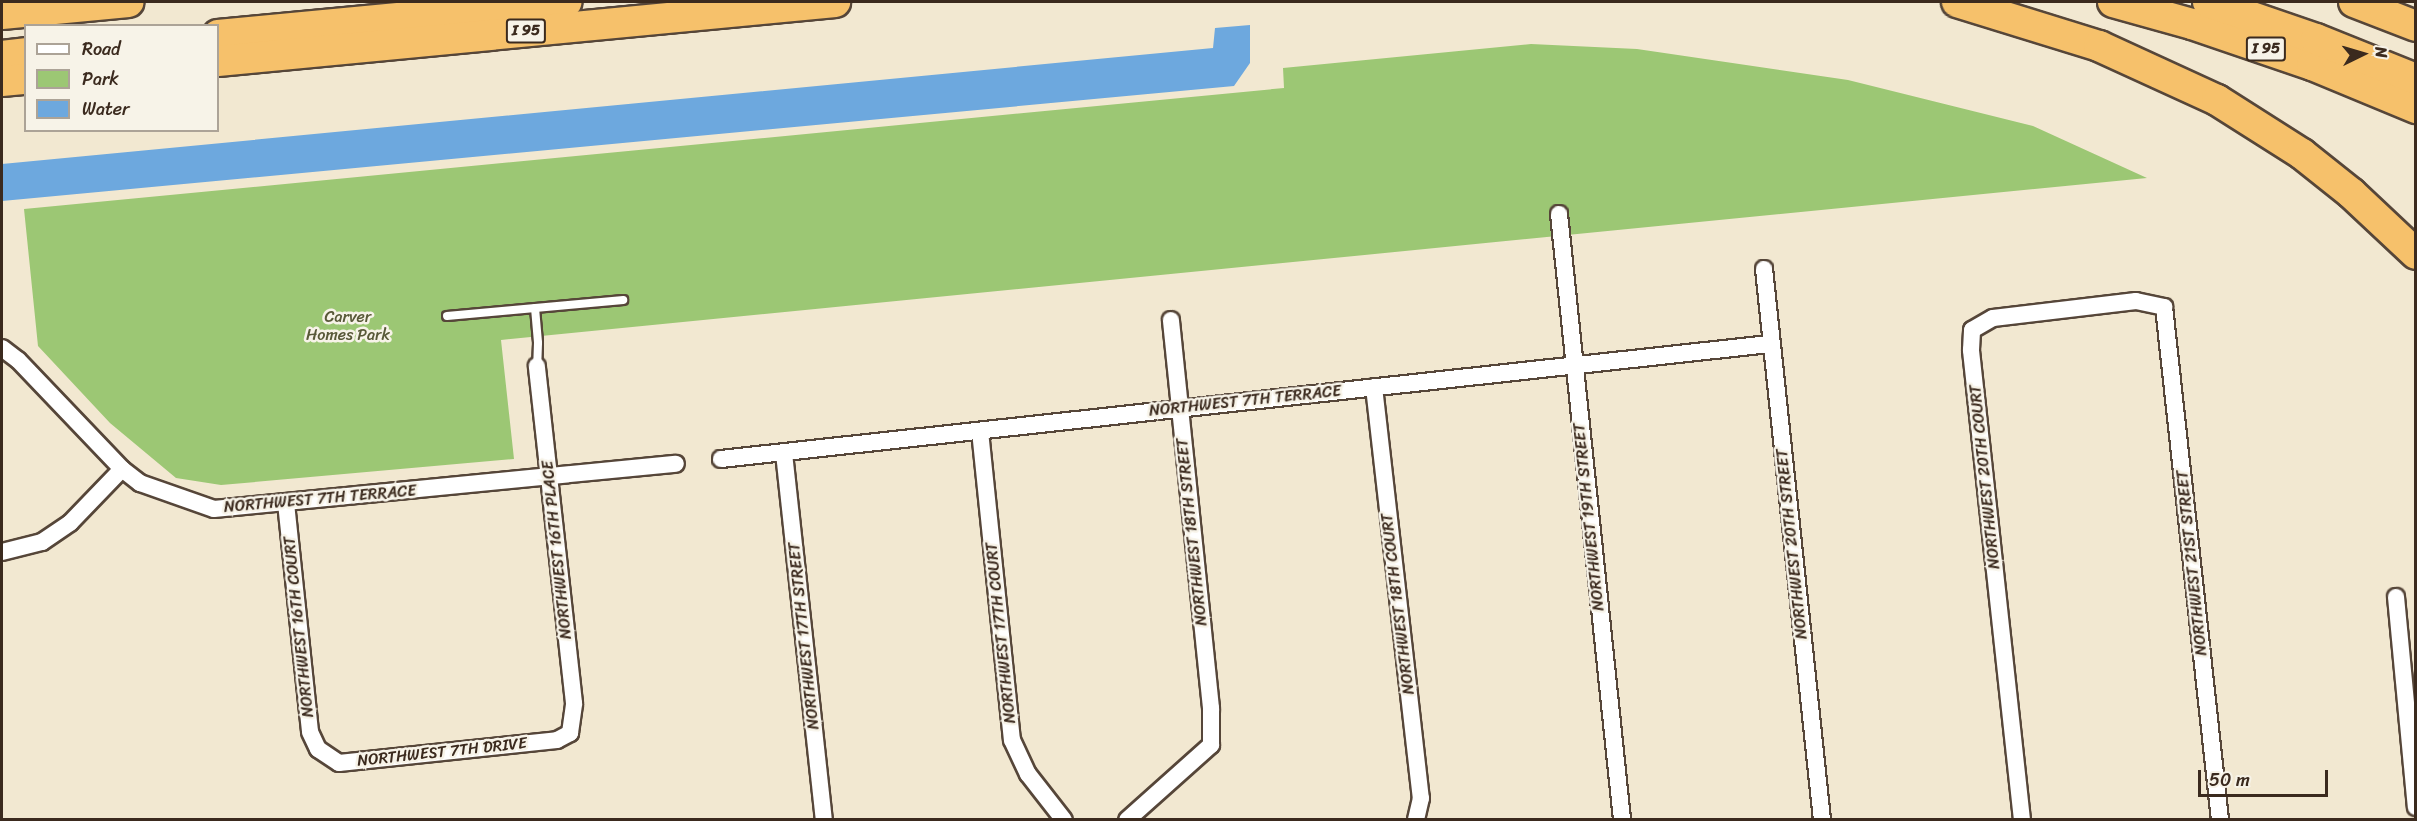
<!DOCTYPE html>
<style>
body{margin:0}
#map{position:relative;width:2417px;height:821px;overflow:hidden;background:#f2e8d1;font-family:Sriracha,sans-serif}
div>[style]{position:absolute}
.green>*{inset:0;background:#9cc774}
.water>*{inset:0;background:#6da8de}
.roads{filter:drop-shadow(2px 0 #564639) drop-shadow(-2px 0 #564639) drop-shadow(0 2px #564639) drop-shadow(0 -2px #564639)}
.lane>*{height:8px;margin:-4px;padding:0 4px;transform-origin:4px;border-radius:4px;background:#fff}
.street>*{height:16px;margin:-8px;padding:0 8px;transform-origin:8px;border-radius:8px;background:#fff}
.highway>*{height:30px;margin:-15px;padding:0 15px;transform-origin:15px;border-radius:15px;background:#f6c16b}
span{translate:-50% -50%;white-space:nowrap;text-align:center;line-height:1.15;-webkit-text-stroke:5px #f7f3e8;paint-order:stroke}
.shield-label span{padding:2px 4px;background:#f7f3e8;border:2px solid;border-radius:4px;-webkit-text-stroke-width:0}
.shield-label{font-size:15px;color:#3b2a1e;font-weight:700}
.park-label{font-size:16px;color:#585938}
.street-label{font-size:16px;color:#3b2a1e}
.frame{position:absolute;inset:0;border:3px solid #3b2a1e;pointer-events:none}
.legend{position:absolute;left:24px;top:24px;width:195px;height:108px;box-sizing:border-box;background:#f7f3e8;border:2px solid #aca397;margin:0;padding:8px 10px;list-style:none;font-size:18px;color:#3b2a1e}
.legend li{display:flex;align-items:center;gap:12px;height:30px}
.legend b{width:30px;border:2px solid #aca397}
.north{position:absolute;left:2333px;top:24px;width:60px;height:60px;-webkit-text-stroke:4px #f7f3e8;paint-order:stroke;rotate:85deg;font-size:16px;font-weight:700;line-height:24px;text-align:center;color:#3b2a1e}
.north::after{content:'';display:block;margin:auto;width:21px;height:27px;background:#3b2a1e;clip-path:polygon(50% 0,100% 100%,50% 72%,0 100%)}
.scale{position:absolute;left:2198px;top:770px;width:130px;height:27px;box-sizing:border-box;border:3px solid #3b2a1e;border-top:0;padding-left:8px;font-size:18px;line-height:21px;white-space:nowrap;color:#3b2a1e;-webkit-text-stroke:4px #f7f3e8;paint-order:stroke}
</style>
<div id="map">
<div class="green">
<div style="clip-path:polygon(1531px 44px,1637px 49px,1848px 80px,2033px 126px,2147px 178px,501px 340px,514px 459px,221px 485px,176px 478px,110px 423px,38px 346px,24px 209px,1284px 88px,1283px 68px)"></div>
</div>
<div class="water">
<div style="clip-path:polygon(1250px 25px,1250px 63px,1234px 86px,2px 201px,2px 164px,1213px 48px,1215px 28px)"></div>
</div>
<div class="roads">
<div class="lane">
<div style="left:535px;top:308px;width:35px;rotate:85deg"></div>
<div style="left:538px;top:343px;width:23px;rotate:92deg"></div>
<div style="left:447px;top:316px;width:177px;rotate:-5.2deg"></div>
</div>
<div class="street">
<div style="left:1559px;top:214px;width:609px;rotate:84.06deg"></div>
<div style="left:1764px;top:269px;width:554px;rotate:83.99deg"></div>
<div style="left:2px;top:348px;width:20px;rotate:37deg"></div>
<div style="left:18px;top:360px;width:151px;rotate:46.3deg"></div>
<div style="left:122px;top:469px;width:23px;rotate:38deg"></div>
<div style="left:140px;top:483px;width:78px;rotate:19.4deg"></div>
<div style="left:214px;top:509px;width:464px;rotate:-5.6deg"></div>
<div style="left:1374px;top:387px;width:414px;rotate:83.5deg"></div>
<div style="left:1421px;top:798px;width:23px;rotate:103deg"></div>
<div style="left:980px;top:431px;width:311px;rotate:84.1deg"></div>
<div style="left:1012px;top:740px;width:38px;rotate:65deg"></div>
<div style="left:1028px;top:774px;width:58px;rotate:52deg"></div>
<div style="left:784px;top:453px;width:369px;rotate:83.8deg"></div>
<div style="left:721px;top:459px;width:1055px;rotate:-6.26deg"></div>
<div style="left:286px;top:503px;width:230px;rotate:84deg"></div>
<div style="left:310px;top:732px;width:19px;rotate:65deg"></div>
<div style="left:318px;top:749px;width:25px;rotate:34deg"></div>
<div style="left:339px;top:763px;width:219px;rotate:-6deg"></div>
<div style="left:557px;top:740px;width:15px;rotate:-28deg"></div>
<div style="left:570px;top:733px;width:30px;rotate:-82deg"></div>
<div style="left:574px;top:703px;width:339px;rotate:-96.3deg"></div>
<div style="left:2px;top:552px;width:41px;rotate:-14deg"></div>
<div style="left:42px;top:542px;width:34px;rotate:-34deg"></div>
<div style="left:70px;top:523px;width:75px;rotate:-46.1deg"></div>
<div style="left:2396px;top:597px;width:211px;rotate:84.6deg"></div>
<div style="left:1127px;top:820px;width:113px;rotate:-41.8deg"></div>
<div style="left:1211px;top:745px;width:37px;rotate:-90deg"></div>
<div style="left:1211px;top:708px;width:390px;rotate:-95.9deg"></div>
<div style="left:2022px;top:820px;width:473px;rotate:-96.2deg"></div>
<div style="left:1971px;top:350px;width:20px;rotate:-87deg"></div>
<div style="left:1972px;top:330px;width:24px;rotate:-30deg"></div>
<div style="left:1993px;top:318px;width:144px;rotate:-6.8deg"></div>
<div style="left:2136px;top:301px;width:29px;rotate:12deg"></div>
<div style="left:2164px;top:307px;width:516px;rotate:83.77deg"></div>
</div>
<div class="highway">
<div style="left:1957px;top:2px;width:149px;rotate:17.2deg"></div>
<div style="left:2099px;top:46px;width:130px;rotate:24.6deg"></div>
<div style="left:2217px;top:100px;width:101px;rotate:32.4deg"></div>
<div style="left:2302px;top:154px;width:63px;rotate:38.5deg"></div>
<div style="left:2351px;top:193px;width:89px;rotate:43.2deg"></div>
<div style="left:2113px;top:2px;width:82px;rotate:15.6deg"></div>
<div style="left:2192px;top:24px;width:127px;rotate:18.9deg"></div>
<div style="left:2312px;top:65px;width:113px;rotate:22.5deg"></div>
<div style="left:2208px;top:2px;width:114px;rotate:18.9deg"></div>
<div style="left:2316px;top:39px;width:108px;rotate:21.8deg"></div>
<div style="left:2354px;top:2px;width:66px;rotate:21.2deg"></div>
<div style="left:2px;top:14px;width:127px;rotate:-5.4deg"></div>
<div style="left:218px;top:35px;width:350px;rotate:-5.4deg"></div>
<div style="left:2px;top:56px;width:24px;rotate:-7deg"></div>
<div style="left:218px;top:61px;width:620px;rotate:-5.46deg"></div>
<div style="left:2px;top:81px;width:24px;rotate:-5deg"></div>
</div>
</div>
<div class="shield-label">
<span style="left:526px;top:31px">I 95</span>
<span style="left:2266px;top:49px">I 95</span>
</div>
<div class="park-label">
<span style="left:348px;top:326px">Carver<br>Homes Park</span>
</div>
<div class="street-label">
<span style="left:1245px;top:401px;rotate:-6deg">NORTHWEST 7TH TERRACE</span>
<span style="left:1985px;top:477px;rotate:-96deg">NORTHWEST 20TH COURT</span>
<span style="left:320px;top:499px;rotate:-5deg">NORTHWEST 7TH TERRACE</span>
<span style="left:1589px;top:517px;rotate:-96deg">NORTHWEST 19TH STREET</span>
<span style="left:1192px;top:532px;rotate:-96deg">NORTHWEST 18TH STREET</span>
<span style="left:1792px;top:544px;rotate:-96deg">NORTHWEST 20TH STREET</span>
<span style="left:557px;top:550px;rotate:-96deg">NORTHWEST 16TH PLACE</span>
<span style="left:2192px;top:563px;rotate:-96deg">NORTHWEST 21ST STREET</span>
<span style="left:1398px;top:604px;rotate:-97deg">NORTHWEST 18TH COURT</span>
<span style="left:299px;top:627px;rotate:-96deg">NORTHWEST 16TH COURT</span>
<span style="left:1001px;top:633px;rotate:-96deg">NORTHWEST 17TH COURT</span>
<span style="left:804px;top:636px;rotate:-96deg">NORTHWEST 17TH STREET</span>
<span style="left:442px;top:752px;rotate:-6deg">NORTHWEST 7TH DRIVE</span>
</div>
<div class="frame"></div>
<ul class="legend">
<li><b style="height:8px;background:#fff"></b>Road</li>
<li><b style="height:16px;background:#9cc774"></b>Park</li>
<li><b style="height:16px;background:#6da8de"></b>Water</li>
</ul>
<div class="north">N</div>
<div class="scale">50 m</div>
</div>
